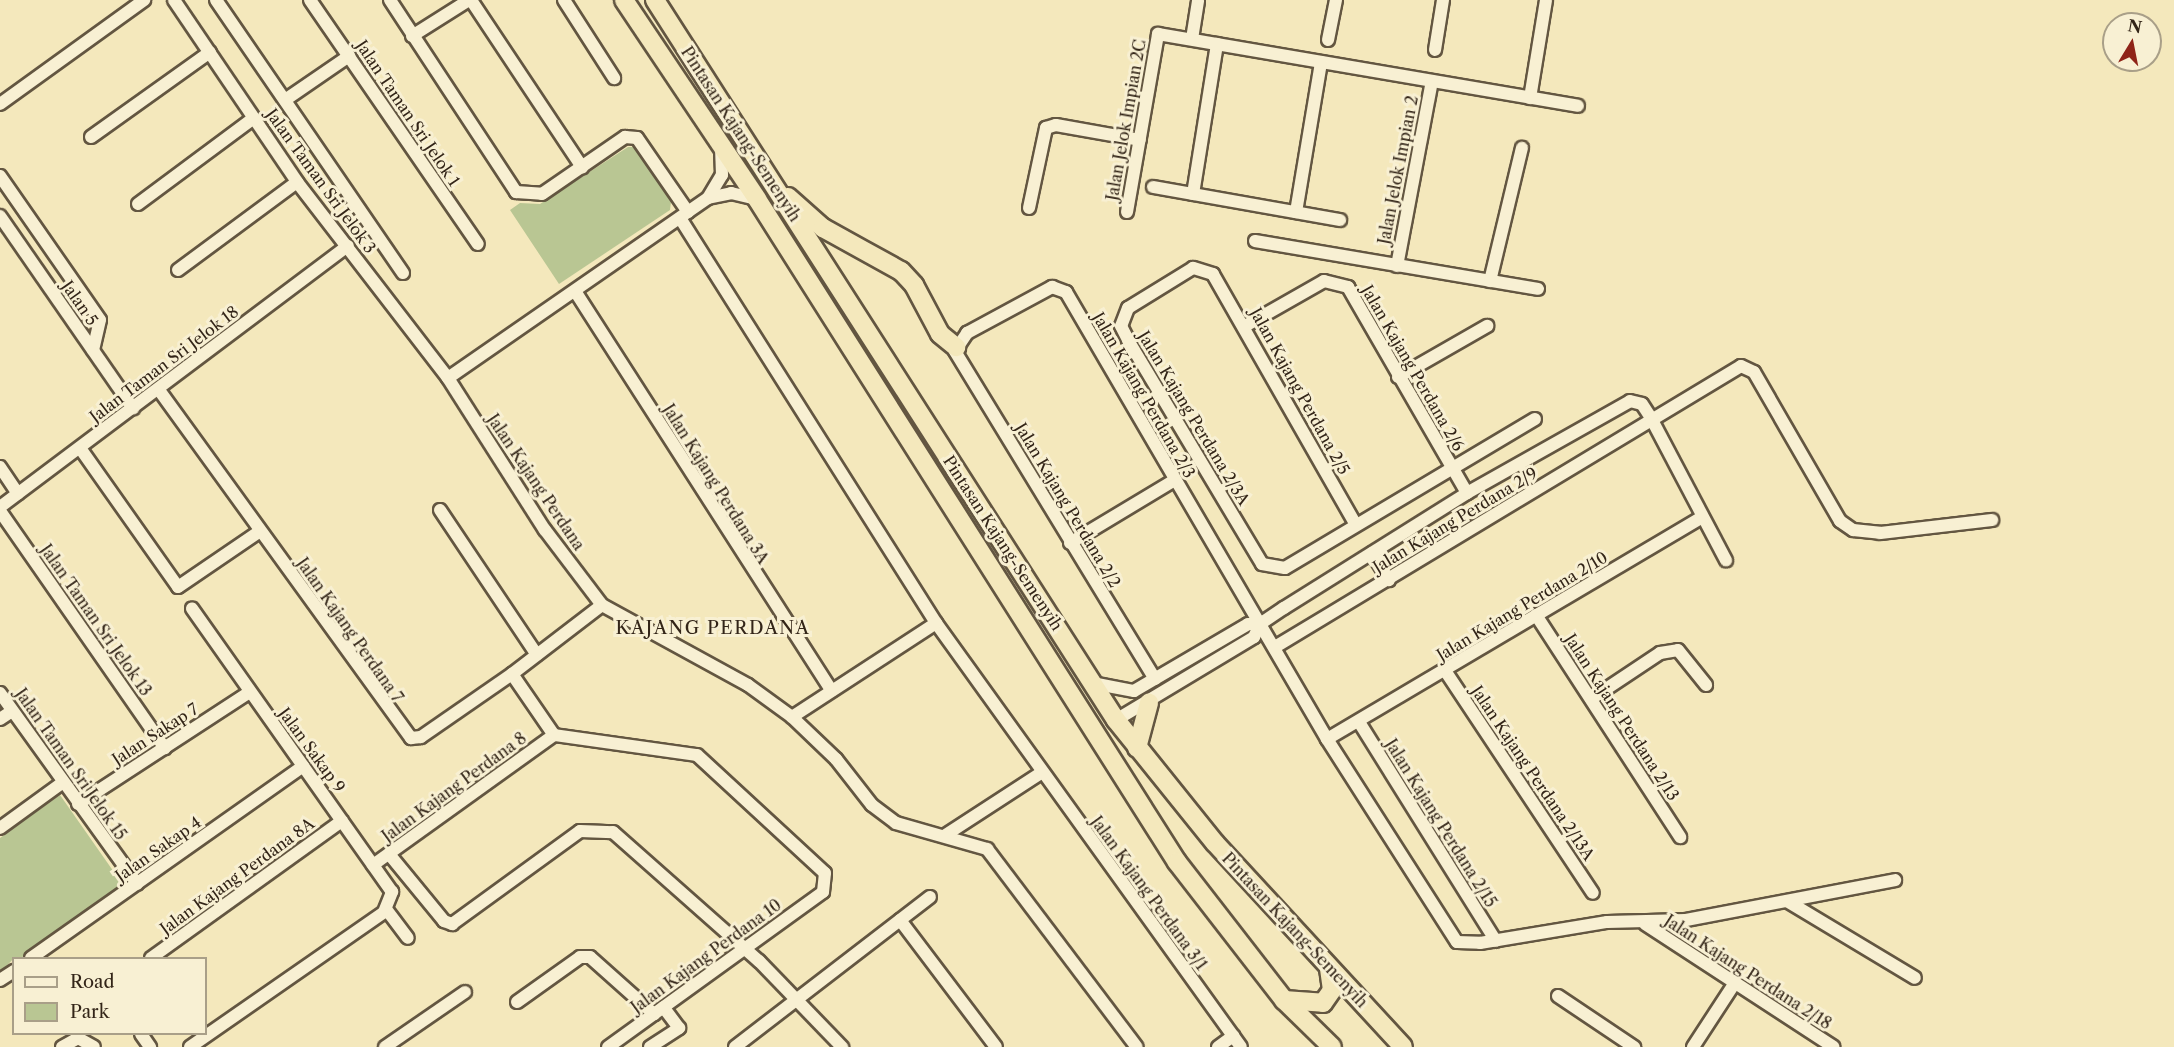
<!DOCTYPE html>
<style>
body{margin:0}
#map{position:relative;width:2174px;height:1047px;overflow:hidden;background:#f4e8bc;font-family:"Libre Caslon Text",serif}
div>[style]{position:absolute}
.green>*{inset:0;background:#b9c693}
.roads{filter:drop-shadow(2px 0 #635641) drop-shadow(-2px 0 #635641) drop-shadow(0 2px #635641) drop-shadow(0 -2px #635641)}
.minor>*{height:12px;margin:-6px;padding:0 6px;transform-origin:6px;border-radius:6px;background:#f8f0d3}
.highway>*{height:18px;margin:-9px;padding:0 9px;transform-origin:9px;border-radius:9px;background:#f4e8bc}
span{translate:-50% -50%;white-space:nowrap;text-align:center;line-height:1.15;-webkit-text-stroke:6px #f8f0d3;paint-order:stroke}
.street-label{font-size:16px;color:#332518}
.neighbourhood-label{font-size:18px;color:#332518;letter-spacing:1.5px}
.legend{position:absolute;left:12px;top:957px;width:195px;height:78px;box-sizing:border-box;background:#f8f0d3;border:2px solid #a99f88;margin:0;padding:8px 10px;list-style:none;font-size:18px;color:#332518}
.legend li{display:flex;align-items:center;gap:12px;height:30px}
.legend b{width:30px;border:2px solid #a99f88}
.north{position:absolute;left:2102px;top:12px;width:60px;height:60px;box-sizing:border-box;background:#f8f0d3;border:2px solid #a99f88;border-radius:50%;rotate:10deg;font-size:16px;font-weight:700;line-height:24px;text-align:center;color:#332518}
.north::after{content:'';display:block;margin:auto;width:21px;height:27px;background:#8f2418;clip-path:polygon(50% 0,100% 100%,50% 72%,0 100%)}
</style>
<div id="map">
<div class="green">
<div style="clip-path:polygon(628px 147px,638px 147px,672px 194px,670px 210px,559px 284px,510px 210px,520px 203px,540px 204px)"></div>
<div style="clip-path:polygon(60px 795px,123px 885px,21px 958px,14px 958px,0 973px,0 838px)"></div>
</div>
<div class="roads">
<div class="minor">
<div style="left:174px;top:0;width:220px;rotate:55.9deg"></div>
<div style="left:297px;top:182px;width:247px;rotate:52.4deg"></div>
<div style="left:448px;top:378px;width:180px;rotate:57.5deg"></div>
<div style="left:545px;top:530px;width:94px;rotate:52.8deg"></div>
<div style="left:602px;top:605px;width:166px;rotate:28.7deg"></div>
<div style="left:748px;top:685px;width:54px;rotate:36deg"></div>
<div style="left:792px;top:717px;width:61px;rotate:43.7deg"></div>
<div style="left:836px;top:759px;width:58px;rotate:52deg"></div>
<div style="left:872px;top:805px;width:30px;rotate:37deg"></div>
<div style="left:896px;top:823px;width:95px;rotate:15.9deg"></div>
<div style="left:987px;top:849px;width:248px;rotate:52.9deg"></div>
<div style="left:216px;top:0;width:331px;rotate:55.6deg"></div>
<div style="left:310px;top:0;width:296px;rotate:55.5deg"></div>
<div style="left:390px;top:0;width:230px;rotate:56.7deg"></div>
<div style="left:516px;top:192px;width:26px;rotate:4deg"></div>
<div style="left:542px;top:194px;width:101px;rotate:-34.5deg"></div>
<div style="left:625px;top:137px;width:12px;rotate:5deg"></div>
<div style="left:637px;top:138px;width:90px;rotate:55.4deg"></div>
<div style="left:471px;top:0;width:201px;rotate:56.4deg"></div>
<div style="left:564px;top:0;width:93px;rotate:57.3deg"></div>
<div style="left:412px;top:36px;width:67px;rotate:-32.3deg"></div>
<div style="left:1192px;top:39px;width:39px;rotate:-81deg"></div>
<div style="left:1328px;top:40px;width:41px;rotate:-78.7deg"></div>
<div style="left:1435px;top:50px;width:51px;rotate:-80.9deg"></div>
<div style="left:1530px;top:98px;width:99px;rotate:-80.7deg"></div>
<div style="left:285px;top:100px;width:78px;rotate:-34.5deg"></div>
<div style="left:0;top:104px;width:178px;rotate:-35.8deg"></div>
<div style="left:91px;top:137px;width:146px;rotate:-35.5deg"></div>
<div style="left:0;top:176px;width:175px;rotate:55.2deg"></div>
<div style="left:100px;top:320px;width:31px;rotate:103deg"></div>
<div style="left:1153px;top:187px;width:190px;rotate:10deg"></div>
<div style="left:1193px;top:194px;width:152px;rotate:-80.9deg"></div>
<div style="left:708px;top:198px;width:24px;rotate:-12deg"></div>
<div style="left:731px;top:193px;width:27px;rotate:13deg"></div>
<div style="left:138px;top:204px;width:144px;rotate:-36.6deg"></div>
<div style="left:1029px;top:208px;width:82px;rotate:-78deg"></div>
<div style="left:1046px;top:128px;width:10px;rotate:-17deg"></div>
<div style="left:1056px;top:125px;width:85px;rotate:10.1deg"></div>
<div style="left:1127px;top:212px;width:181px;rotate:-80.1deg"></div>
<div style="left:1158px;top:34px;width:426px;rotate:9.7deg"></div>
<div style="left:1296px;top:212px;width:152px;rotate:-80.5deg"></div>
<div style="left:0;top:216px;width:234px;rotate:55.3deg"></div>
<div style="left:680px;top:218px;width:479px;rotate:57.7deg"></div>
<div style="left:936px;top:623px;width:522px;rotate:54.27deg"></div>
<div style="left:1255px;top:241px;width:287px;rotate:9.6deg"></div>
<div style="left:1397px;top:266px;width:188px;rotate:-79.3deg"></div>
<div style="left:178px;top:270px;width:148px;rotate:-36.5deg"></div>
<div style="left:1490px;top:281px;width:137px;rotate:-76.5deg"></div>
<div style="left:575px;top:291px;width:475px;rotate:57.3deg"></div>
<div style="left:1245px;top:326px;width:91px;rotate:-29.7deg"></div>
<div style="left:1324px;top:281px;width:25px;rotate:14deg"></div>
<div style="left:1348px;top:287px;width:238px;rotate:60deg"></div>
<div style="left:1398px;top:377px;width:103px;rotate:-29.8deg"></div>
<div style="left:448px;top:378px;width:316px;rotate:-34.7deg"></div>
<div style="left:708px;top:198px;width:27px;rotate:-59deg"></div>
<div style="left:722px;top:175px;width:28px;rotate:-92deg"></div>
<div style="left:159px;top:390px;width:430px;rotate:54.1deg"></div>
<div style="left:411px;top:738px;width:10px;rotate:-6deg"></div>
<div style="left:421px;top:737px;width:111px;rotate:-34.7deg"></div>
<div style="left:512px;top:674px;width:113px;rotate:-37.5deg"></div>
<div style="left:80px;top:448px;width:170px;rotate:54.8deg"></div>
<div style="left:178px;top:587px;width:99px;rotate:-34.3deg"></div>
<div style="left:0;top:467px;width:32px;rotate:56deg"></div>
<div style="left:0;top:507px;width:435px;rotate:-36.9deg"></div>
<div style="left:440px;top:510px;width:174px;rotate:56.2deg"></div>
<div style="left:0;top:511px;width:289px;rotate:55.2deg"></div>
<div style="left:1356px;top:525px;width:289px;rotate:-119.7deg"></div>
<div style="left:1213px;top:274px;width:21px;rotate:-163deg"></div>
<div style="left:1193px;top:268px;width:76px;rotate:148.4deg"></div>
<div style="left:1128px;top:308px;width:19px;rotate:111deg"></div>
<div style="left:1121px;top:326px;width:16px;rotate:63deg"></div>
<div style="left:1128px;top:340px;width:261px;rotate:59.1deg"></div>
<div style="left:1262px;top:564px;width:23px;rotate:10deg"></div>
<div style="left:1285px;top:568px;width:291px;rotate:-30.8deg"></div>
<div style="left:1070px;top:543px;width:120px;rotate:-31deg"></div>
<div style="left:1372px;top:553px;width:32px;rotate:58deg"></div>
<div style="left:1536px;top:615px;width:265px;rotate:57deg"></div>
<div style="left:1275px;top:647px;width:544px;rotate:-31.09deg"></div>
<div style="left:1741px;top:366px;width:14px;rotate:25deg"></div>
<div style="left:1754px;top:372px;width:172px;rotate:60deg"></div>
<div style="left:1840px;top:521px;width:16px;rotate:35deg"></div>
<div style="left:1853px;top:530px;width:27px;rotate:6deg"></div>
<div style="left:1880px;top:533px;width:113px;rotate:-6.6deg"></div>
<div style="left:1446px;top:672px;width:265px;rotate:56.4deg"></div>
<div style="left:512px;top:674px;width:74px;rotate:55.5deg"></div>
<div style="left:1155px;top:679px;width:384px;rotate:-121.4deg"></div>
<div style="left:955px;top:351px;width:22px;rotate:-56deg"></div>
<div style="left:967px;top:333px;width:97px;rotate:-28.4deg"></div>
<div style="left:1052px;top:287px;width:15px;rotate:20deg"></div>
<div style="left:1066px;top:292px;width:518px;rotate:59.72deg"></div>
<div style="left:1327px;top:739px;width:241px;rotate:57.4deg"></div>
<div style="left:1457px;top:942px;width:23px;rotate:2deg"></div>
<div style="left:1480px;top:943px;width:129px;rotate:-9.4deg"></div>
<div style="left:1607px;top:922px;width:79px;rotate:-1.5deg"></div>
<div style="left:1686px;top:920px;width:213px;rotate:-10.8deg"></div>
<div style="left:1092px;top:683px;width:43px;rotate:10.8deg"></div>
<div style="left:1134px;top:691px;width:132px;rotate:-30.4deg"></div>
<div style="left:1248px;top:624px;width:12px"></div>
<div style="left:0;top:693px;width:235px;rotate:54.3deg"></div>
<div style="left:1591px;top:699px;width:83px;rotate:-33.7deg"></div>
<div style="left:1660px;top:653px;width:18px;rotate:-9deg"></div>
<div style="left:1678px;top:650px;width:45px;rotate:51.3deg"></div>
<div style="left:792px;top:717px;width:172px;rotate:-33.1deg"></div>
<div style="left:0;top:719px;width:14px;rotate:-34deg"></div>
<div style="left:1116px;top:720px;width:161px;rotate:-31deg"></div>
<div style="left:1254px;top:637px;width:14px;rotate:-65deg"></div>
<div style="left:1260px;top:624px;width:29px;rotate:-34deg"></div>
<div style="left:1284px;top:608px;width:216px;rotate:-32.1deg"></div>
<div style="left:1467px;top:493px;width:187px;rotate:-29.4deg"></div>
<div style="left:1630px;top:401px;width:12px;rotate:14deg"></div>
<div style="left:1642px;top:404px;width:17px;rotate:57deg"></div>
<div style="left:1651px;top:418px;width:161px;rotate:62.2deg"></div>
<div style="left:1359px;top:722px;width:258px;rotate:58deg"></div>
<div style="left:1327px;top:739px;width:436px;rotate:-30.6deg"></div>
<div style="left:78px;top:804px;width:205px;rotate:-33.1deg"></div>
<div style="left:0;top:828px;width:77px;rotate:-36deg"></div>
<div style="left:944px;top:836px;width:116px;rotate:-33deg"></div>
<div style="left:389px;top:854px;width:87px;rotate:50.6deg"></div>
<div style="left:444px;top:921px;width:9px;rotate:21deg"></div>
<div style="left:452px;top:924px;width:158px;rotate:-36deg"></div>
<div style="left:580px;top:831px;width:33px;rotate:2deg"></div>
<div style="left:613px;top:832px;width:195px;rotate:41.5deg"></div>
<div style="left:759px;top:961px;width:120px;rotate:46deg"></div>
<div style="left:373px;top:865px;width:223px;rotate:-35.7deg"></div>
<div style="left:554px;top:735px;width:144px;rotate:8deg"></div>
<div style="left:697px;top:755px;width:174px;rotate:42.7deg"></div>
<div style="left:825px;top:873px;width:19px;rotate:96deg"></div>
<div style="left:823px;top:892px;width:265px;rotate:144.2deg"></div>
<div style="left:1787px;top:901px;width:149px;rotate:31deg"></div>
<div style="left:386px;top:909px;width:36px;rotate:53deg"></div>
<div style="left:900px;top:920px;width:159px;rotate:52.9deg"></div>
<div style="left:1645px;top:924px;width:225px;rotate:33.1deg"></div>
<div style="left:31px;top:958px;width:333px;rotate:-35.2deg"></div>
<div style="left:151px;top:958px;width:235px;rotate:-35.7deg"></div>
<div style="left:0;top:980px;width:17px;rotate:-33deg"></div>
<div style="left:1558px;top:996px;width:92px;rotate:33.9deg"></div>
<div style="left:517px;top:1002px;width:77px;rotate:-35.5deg"></div>
<div style="left:580px;top:957px;width:10px"></div>
<div style="left:590px;top:957px;width:86px;rotate:41.7deg"></div>
<div style="left:141px;top:1034px;width:16px;rotate:55deg"></div>
<div style="left:62px;top:1047px;width:18px;rotate:-29deg"></div>
<div style="left:78px;top:1038px;width:18px;rotate:29deg"></div>
<div style="left:190px;top:1047px;width:236px;rotate:-34.8deg"></div>
<div style="left:384px;top:912px;width:22px;rotate:-68deg"></div>
<div style="left:392px;top:892px;width:347px;rotate:-125.2deg"></div>
<div style="left:385px;top:1047px;width:97px;rotate:-34.5deg"></div>
<div style="left:650px;top:1047px;width:35px;rotate:-33deg"></div>
<div style="left:679px;top:1028px;width:26px;rotate:-127deg"></div>
<div style="left:735px;top:1047px;width:246px;rotate:-37.6deg"></div>
<div style="left:1218px;top:1047px;width:19px;rotate:-36deg"></div>
<div style="left:1693px;top:1047px;width:75px;rotate:-56.9deg"></div>
</div>
<div class="highway">
<div style="left:624px;top:0;width:239px;rotate:56.2deg"></div>
<div style="left:757px;top:199px;width:785px;rotate:57.65deg"></div>
<div style="left:1177px;top:862px;width:175px;rotate:52.2deg"></div>
<div style="left:1284px;top:1000px;width:67px;rotate:44.4deg"></div>
<div style="left:655px;top:0;width:855px;rotate:57.37deg"></div>
<div style="left:1116px;top:720px;width:158px;rotate:51.2deg"></div>
<div style="left:1215px;top:843px;width:277px;rotate:47.3deg"></div>
<div style="left:788px;top:197px;width:47px;rotate:41.5deg"></div>
<div style="left:823px;top:228px;width:89px;rotate:28.9deg"></div>
<div style="left:901px;top:271px;width:19px;rotate:47deg"></div>
<div style="left:914px;top:285px;width:55px;rotate:62deg"></div>
<div style="left:940px;top:334px;width:21px;rotate:39deg"></div>
<div style="left:1137px;top:748px;width:47px;rotate:-75.1deg"></div>
<div style="left:1284px;top:1000px;width:39px;rotate:4deg"></div>
<div style="left:1323px;top:1003px;width:16px;rotate:-55deg"></div>
<div style="left:1332px;top:990px;width:21px;rotate:-98deg"></div>
</div>
</div>
<div class="street-label">
<span style="left:408px;top:113px;rotate:56deg">Jalan Taman Sri Jelok 1</span>
<span style="left:1126px;top:120px;rotate:-80deg">Jalan Jelok Impian 2C</span>
<span style="left:741px;top:134px;rotate:57deg">Pintasan Kajang-Semenyih</span>
<span style="left:1398px;top:170px;rotate:-79deg">Jalan Jelok Impian 2</span>
<span style="left:321px;top:181px;rotate:54deg">Jalan Taman Sri Jelok 3</span>
<span style="left:80px;top:303px;rotate:55deg">Jalan 5</span>
<span style="left:164px;top:364px;rotate:-37deg">Jalan Taman Sri Jelok 18</span>
<span style="left:1413px;top:368px;rotate:60deg">Jalan Kajang Perdana 2/6</span>
<span style="left:1300px;top:391px;rotate:61deg">Jalan Kajang Perdana 2/5</span>
<span style="left:1144px;top:395px;rotate:60deg">Jalan Kajang Perdana 2/3</span>
<span style="left:1194px;top:418px;rotate:59deg">Jalan Kajang Perdana 2/3A</span>
<span style="left:536px;top:482px;rotate:56deg">Jalan Kajang Perdana</span>
<span style="left:716px;top:484px;rotate:58deg">Jalan Kajang Perdana 3A</span>
<span style="left:1068px;top:505px;rotate:59deg">Jalan Kajang Perdana 2/2</span>
<span style="left:1455px;top:520px;rotate:-31deg">Jalan Kajang Perdana 2/9</span>
<span style="left:1003px;top:543px;rotate:57deg">Pintasan Kajang-Semenyih</span>
<span style="left:1522px;top:606px;rotate:-31deg">Jalan Kajang Perdana 2/10</span>
<span style="left:96px;top:620px;rotate:55deg">Jalan Taman Sri Jelok 13</span>
<span style="left:350px;top:630px;rotate:55deg">Jalan Kajang Perdana 7</span>
<span style="left:1622px;top:717px;rotate:57deg">Jalan Kajang Perdana 2/13</span>
<span style="left:155px;top:734px;rotate:-33deg">Jalan Sakap 7</span>
<span style="left:312px;top:750px;rotate:54deg">Jalan Sakap 9</span>
<span style="left:71px;top:764px;rotate:55deg">Jalan Taman Sri Jelok 15</span>
<span style="left:1533px;top:773px;rotate:56deg">Jalan Kajang Perdana 2/13A</span>
<span style="left:454px;top:787px;rotate:-36deg">Jalan Kajang Perdana 8</span>
<span style="left:1441px;top:823px;rotate:58deg">Jalan Kajang Perdana 2/15</span>
<span style="left:158px;top:849px;rotate:-35deg">Jalan Sakap 4</span>
<span style="left:237px;top:876px;rotate:-36deg">Jalan Kajang Perdana 8A</span>
<span style="left:1149px;top:893px;rotate:54deg">Jalan Kajang Perdana 3/1</span>
<span style="left:1295px;top:930px;rotate:47deg">Pintasan Kajang-Semenyih</span>
<span style="left:706px;top:956px;rotate:-36deg">Jalan Kajang Perdana 10</span>
<span style="left:1748px;top:972px;rotate:33deg">Jalan Kajang Perdana 2/18</span>
</div>
<div class="neighbourhood-label">
<span style="left:713px;top:628px">KAJANG PERDANA</span>
</div>
<ul class="legend">
<li><b style="height:8px;background:#f8f0d3"></b>Road</li>
<li><b style="height:16px;background:#b9c693"></b>Park</li>
</ul>
<div class="north">N</div>
</div>
